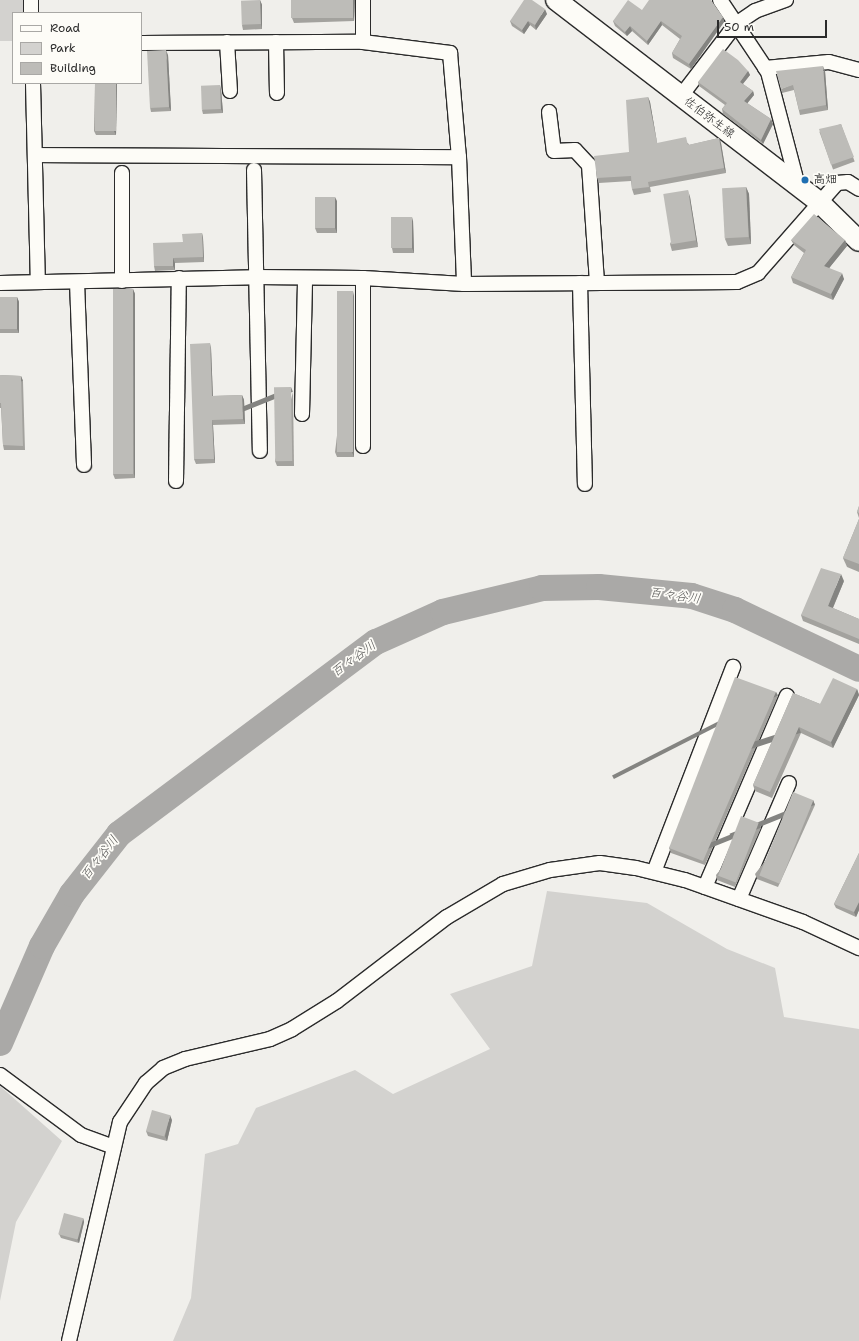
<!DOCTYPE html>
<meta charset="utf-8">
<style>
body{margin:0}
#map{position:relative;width:859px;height:1341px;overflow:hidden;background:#f0efeb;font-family:"Shantell Sans","Klee One",sans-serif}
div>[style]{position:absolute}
.green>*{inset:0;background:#d3d2cf}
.river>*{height:26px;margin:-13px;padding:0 13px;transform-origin:13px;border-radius:13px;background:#aaa9a7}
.roads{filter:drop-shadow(1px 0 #2b2b2b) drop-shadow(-1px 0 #2b2b2b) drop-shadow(0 1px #2b2b2b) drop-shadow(0 -1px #2b2b2b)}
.street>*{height:14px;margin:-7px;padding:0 7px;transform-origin:7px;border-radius:7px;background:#fdfcf7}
.secondary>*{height:20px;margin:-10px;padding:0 10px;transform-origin:10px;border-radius:10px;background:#fdfcf7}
.wall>*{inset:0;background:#a3a29e;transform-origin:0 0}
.shaded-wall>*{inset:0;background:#848481;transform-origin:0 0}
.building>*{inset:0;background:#bdbcb8;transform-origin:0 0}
.dots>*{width:11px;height:11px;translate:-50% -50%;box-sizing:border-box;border:2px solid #fdfcf7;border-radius:50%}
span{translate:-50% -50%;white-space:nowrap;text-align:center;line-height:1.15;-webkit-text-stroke:3.5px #fdfcf7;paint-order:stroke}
.street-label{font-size:12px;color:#2b2b2b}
.poi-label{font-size:12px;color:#2b2b2b;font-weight:700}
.left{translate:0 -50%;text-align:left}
.water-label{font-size:13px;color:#575756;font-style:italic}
.legend{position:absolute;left:12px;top:12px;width:130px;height:72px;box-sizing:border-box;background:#fdfcf7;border:1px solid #a9a8a5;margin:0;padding:5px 7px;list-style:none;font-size:12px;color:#2b2b2b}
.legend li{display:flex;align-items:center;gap:8px;height:20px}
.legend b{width:20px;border:1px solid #a9a8a5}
.scale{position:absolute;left:717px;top:20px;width:110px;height:18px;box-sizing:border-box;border:2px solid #2b2b2b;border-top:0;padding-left:5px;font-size:12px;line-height:14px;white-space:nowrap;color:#2b2b2b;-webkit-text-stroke:3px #fdfcf7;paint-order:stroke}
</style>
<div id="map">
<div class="green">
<div style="clip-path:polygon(0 0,26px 0,27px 13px,13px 13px,13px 41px,0 41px)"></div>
<div style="clip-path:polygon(547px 891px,647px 903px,727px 949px,775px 968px,784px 1017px,859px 1029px,859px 1341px,173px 1341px,191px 1298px,205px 1154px,238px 1144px,256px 1108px,355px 1070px,393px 1094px,490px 1049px,450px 994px,532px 966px)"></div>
<div style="clip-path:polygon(0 1086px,62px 1141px,16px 1222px,0 1301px)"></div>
</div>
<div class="river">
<div style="left:0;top:1043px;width:106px;rotate:-66.6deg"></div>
<div style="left:42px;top:946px;width:60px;rotate:-60deg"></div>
<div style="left:72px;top:894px;width:76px;rotate:-51.9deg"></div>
<div style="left:119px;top:834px;width:321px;rotate:-36.8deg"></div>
<div style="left:376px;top:642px;width:73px;rotate:-24.1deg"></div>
<div style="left:443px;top:612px;width:102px;rotate:-13.6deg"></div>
<div style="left:542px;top:588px;width:57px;rotate:-1deg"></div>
<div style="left:599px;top:587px;width:93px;rotate:5.5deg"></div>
<div style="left:692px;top:596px;width:45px;rotate:18deg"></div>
<div style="left:735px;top:610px;width:137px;rotate:25.4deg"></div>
</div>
<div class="roads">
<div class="street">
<div style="left:31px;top:0;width:13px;rotate:90deg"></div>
<div style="left:363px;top:0;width:42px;rotate:90deg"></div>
<div style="left:363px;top:42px;width:88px;rotate:7.2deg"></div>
<div style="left:450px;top:53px;width:104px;rotate:85.1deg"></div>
<div style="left:459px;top:157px;width:127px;rotate:87.7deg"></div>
<div style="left:720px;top:0;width:87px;rotate:56.3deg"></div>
<div style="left:768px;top:72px;width:118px;rotate:75.3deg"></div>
<div style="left:227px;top:42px;width:49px;rotate:86.5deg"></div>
<div style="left:276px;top:42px;width:51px;rotate:88.9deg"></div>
<div style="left:141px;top:43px;width:222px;rotate:-0.3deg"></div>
<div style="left:765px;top:68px;width:64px;rotate:-5.4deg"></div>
<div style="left:829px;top:62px;width:31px;rotate:15deg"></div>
<div style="left:33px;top:83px;width:199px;rotate:88.6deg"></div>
<div style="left:681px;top:96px;width:91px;rotate:-52.6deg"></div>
<div style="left:736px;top:24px;width:23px;rotate:-34deg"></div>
<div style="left:755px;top:11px;width:33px;rotate:-20deg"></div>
<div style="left:549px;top:112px;width:39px;rotate:83deg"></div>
<div style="left:554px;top:151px;width:21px;rotate:-3deg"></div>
<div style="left:575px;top:150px;width:21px;rotate:47deg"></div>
<div style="left:589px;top:165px;width:118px;rotate:86.1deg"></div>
<div style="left:35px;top:155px;width:424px;rotate:0.3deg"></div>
<div style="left:254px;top:170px;width:281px;rotate:88.8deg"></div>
<div style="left:122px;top:173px;width:108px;rotate:90deg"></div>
<div style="left:77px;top:282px;width:183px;rotate:87.8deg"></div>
<div style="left:0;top:283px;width:256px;rotate:-1.3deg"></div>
<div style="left:256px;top:277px;width:107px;rotate:0.5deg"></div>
<div style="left:363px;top:278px;width:101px;rotate:3.4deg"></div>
<div style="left:464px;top:284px;width:273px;rotate:-0.4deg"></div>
<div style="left:737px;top:282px;width:23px;rotate:-23deg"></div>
<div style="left:758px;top:273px;width:120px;rotate:-48.7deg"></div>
<div style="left:837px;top:183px;width:11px;rotate:-5deg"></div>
<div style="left:848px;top:182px;width:13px;rotate:32deg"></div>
<div style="left:580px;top:283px;width:201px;rotate:88.6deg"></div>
<div style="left:302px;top:414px;width:136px;rotate:-88.7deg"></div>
<div style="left:363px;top:446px;width:168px;rotate:-90deg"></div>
<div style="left:176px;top:481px;width:203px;rotate:-89.2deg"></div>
<div style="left:654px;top:872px;width:220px;rotate:-68.9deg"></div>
<div style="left:705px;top:887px;width:208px;rotate:-66.8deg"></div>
<div style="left:739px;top:899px;width:126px;rotate:-66.7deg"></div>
<div style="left:0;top:1075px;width:101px;rotate:36.5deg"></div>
<div style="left:81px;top:1135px;width:35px;rotate:20deg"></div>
<div style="left:69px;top:1341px;width:225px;rotate:-76.9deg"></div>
<div style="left:120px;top:1122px;width:47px;rotate:-56.3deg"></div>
<div style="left:146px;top:1083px;width:23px;rotate:-41deg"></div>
<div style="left:163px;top:1068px;width:24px;rotate:-22deg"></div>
<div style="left:185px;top:1059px;width:87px;rotate:-13.2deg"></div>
<div style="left:270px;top:1039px;width:24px;rotate:-24deg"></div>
<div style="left:292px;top:1029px;width:53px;rotate:-31.9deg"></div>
<div style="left:337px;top:1001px;width:138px;rotate:-37.4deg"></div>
<div style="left:447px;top:917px;width:65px;rotate:-30.5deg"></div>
<div style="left:503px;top:884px;width:49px;rotate:-16.6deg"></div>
<div style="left:550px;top:870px;width:50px;rotate:-8deg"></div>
<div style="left:600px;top:863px;width:36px;rotate:8deg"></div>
<div style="left:636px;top:868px;width:50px;rotate:13.8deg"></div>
<div style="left:685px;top:880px;width:125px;rotate:19.6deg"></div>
<div style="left:803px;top:922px;width:62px;rotate:24.9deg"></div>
</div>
<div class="secondary">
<div style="left:556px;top:0;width:330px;rotate:37.5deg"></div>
<div style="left:818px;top:201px;width:57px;rotate:44.3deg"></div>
</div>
</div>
<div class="wall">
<div style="clip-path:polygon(260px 0,262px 5px,262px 29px,243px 30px,242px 25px)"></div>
<div style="clip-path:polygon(355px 0,354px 21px,294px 23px,292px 18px)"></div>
<div style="clip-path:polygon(642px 10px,723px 17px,724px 22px,691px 69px,673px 58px,672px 53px,680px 39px,662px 25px,648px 45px,632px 31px,627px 36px,615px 26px,613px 21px)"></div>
<div style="clip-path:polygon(547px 14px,536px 30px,530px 25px,524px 34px,512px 26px,510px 21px)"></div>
<div style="clip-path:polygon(168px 55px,171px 111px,151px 112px,150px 107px)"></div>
<div style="clip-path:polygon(748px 71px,750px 75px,743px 84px,753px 91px,754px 95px,747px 103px,771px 119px,773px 124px,763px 144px,723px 114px,722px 109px,725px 105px,699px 86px,698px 82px)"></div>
<div style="clip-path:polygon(825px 71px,828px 110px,800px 115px,794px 90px,782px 93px,781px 89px)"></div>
<div style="clip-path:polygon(95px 83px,117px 83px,116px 135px,96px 135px,94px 131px)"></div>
<div style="clip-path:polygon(221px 89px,223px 113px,203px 114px,202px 110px)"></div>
<div style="clip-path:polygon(648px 97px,650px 102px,657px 143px,688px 143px,689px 145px,719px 138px,721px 143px,726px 173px,650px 187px,651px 192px,634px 195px,632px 189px,631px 181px,599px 183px,597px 178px,629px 152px)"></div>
<div style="left:841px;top:124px;width:40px;height:23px;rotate:70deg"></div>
<div style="clip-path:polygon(746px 187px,749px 194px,751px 244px,728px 246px,725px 239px)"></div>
<div style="clip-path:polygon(690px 197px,698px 247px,672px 251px,670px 244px)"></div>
<div style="clip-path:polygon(337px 201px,337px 233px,317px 233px,315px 228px)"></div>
<div style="clip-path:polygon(413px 221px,414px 253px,393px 253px,392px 248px)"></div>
<div style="clip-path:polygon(202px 233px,203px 238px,204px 262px,175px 263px,175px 270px,155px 271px,154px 266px,183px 242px)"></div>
<div style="clip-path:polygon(791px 240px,845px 240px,847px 246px,829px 268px,844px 279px,833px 300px,793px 283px,791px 277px,804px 253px,794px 245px)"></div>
<div style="clip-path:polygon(133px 289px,135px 294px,135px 478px,115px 479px,113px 474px)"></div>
<div style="clip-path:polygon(354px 296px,354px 457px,337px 457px,335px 452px)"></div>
<div style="clip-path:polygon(0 297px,17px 297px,19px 302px,19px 333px,0 333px)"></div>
<div style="clip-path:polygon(211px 348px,213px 396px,242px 395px,244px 400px,245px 424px,213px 425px,215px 463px,196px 464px,194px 459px)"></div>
<div style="clip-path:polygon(0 375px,21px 376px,23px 381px,25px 450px,4px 450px,3px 445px,1px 408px,0 408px)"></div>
<div style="clip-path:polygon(293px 392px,294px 466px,277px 466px,275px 461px)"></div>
<div style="clip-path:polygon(859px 506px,859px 518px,857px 512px)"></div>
<div style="clip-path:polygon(859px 519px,859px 572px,847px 567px,843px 558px)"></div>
<div style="clip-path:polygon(844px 581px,833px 608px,859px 619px,859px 644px,803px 621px,801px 615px)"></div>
<div style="clip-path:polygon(857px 689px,859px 695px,833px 748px,801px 733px,772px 798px,755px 791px,753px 785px,793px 693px,820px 704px)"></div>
<div style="clip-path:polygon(776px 692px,778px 696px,705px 865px,671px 853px,669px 848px)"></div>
<div style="clip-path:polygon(813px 800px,815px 805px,778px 887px,757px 879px,755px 874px)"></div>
<div style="clip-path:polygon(759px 823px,761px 828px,735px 887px,717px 880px,716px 875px)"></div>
<div style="clip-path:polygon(859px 853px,859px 910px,856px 917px,836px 908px,834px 904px)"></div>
<div style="clip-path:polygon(172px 1120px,167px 1141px,148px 1136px,146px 1131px)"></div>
<div style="clip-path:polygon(83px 1218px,84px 1222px,79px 1243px,61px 1238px,59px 1234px)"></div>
</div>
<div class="shaded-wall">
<div style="clip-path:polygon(260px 0,262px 5px,262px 29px,261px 24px)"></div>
<div style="clip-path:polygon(353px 0,355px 0,354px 21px,353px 17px)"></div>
<div style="clip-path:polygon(545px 9px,547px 14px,536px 30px,535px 25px)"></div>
<div style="clip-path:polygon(723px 17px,724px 22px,691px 69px,689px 64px)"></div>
<div style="clip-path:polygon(528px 21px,530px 25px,524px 34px,522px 30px)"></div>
<div style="clip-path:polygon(661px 21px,662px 25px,648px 45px,647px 41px)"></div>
<div style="clip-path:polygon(630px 26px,632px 31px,627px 36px,625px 32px)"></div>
<div style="clip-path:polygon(166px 50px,168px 55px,171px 111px,169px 107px)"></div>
<div style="clip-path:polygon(823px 66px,825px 71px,828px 110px,826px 105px)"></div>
<div style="clip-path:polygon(748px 71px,750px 75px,741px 86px,740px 82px)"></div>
<div style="clip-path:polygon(116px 83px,117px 83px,116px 135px,114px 131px)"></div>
<div style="clip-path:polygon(220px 85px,221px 89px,223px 113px,221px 109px)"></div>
<div style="clip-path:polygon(753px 91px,754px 95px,746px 105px,744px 101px)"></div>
<div style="clip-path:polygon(648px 97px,650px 102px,658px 148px,657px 143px)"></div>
<div style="clip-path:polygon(771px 119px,773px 124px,763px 144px,761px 140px)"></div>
<div style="clip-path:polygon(719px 138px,721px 143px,726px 173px,724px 168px)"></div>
<div style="clip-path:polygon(746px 187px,749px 194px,751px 244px,749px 237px)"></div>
<div style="clip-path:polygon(688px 190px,690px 197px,698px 247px,696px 240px)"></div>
<div style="clip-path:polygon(335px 197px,337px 201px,337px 233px,335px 228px)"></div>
<div style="clip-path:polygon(412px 217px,413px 221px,414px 253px,412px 248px)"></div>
<div style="clip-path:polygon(202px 233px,203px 238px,204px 262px,203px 257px)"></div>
<div style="clip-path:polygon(845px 240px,847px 246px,826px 272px,824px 266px)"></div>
<div style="clip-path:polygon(173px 258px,175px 263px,175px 270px,173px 266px)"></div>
<div style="clip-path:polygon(842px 273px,844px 279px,833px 300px,831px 294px)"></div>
<div style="clip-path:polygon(133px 289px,135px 294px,135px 478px,134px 474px)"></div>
<div style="clip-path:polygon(353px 291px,354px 296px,354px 457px,352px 452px)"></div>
<div style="clip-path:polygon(17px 297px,19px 302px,19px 333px,17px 329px)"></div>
<div style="clip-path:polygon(210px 343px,211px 348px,213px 401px,212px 396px)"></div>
<div style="left:21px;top:376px;width:5px;height:70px;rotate:68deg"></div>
<div style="left:291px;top:387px;width:5px;height:74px;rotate:68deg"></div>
<div style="clip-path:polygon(242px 395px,244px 400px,245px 424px,243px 419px)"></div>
<div style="clip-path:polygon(212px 420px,213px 425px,215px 463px,214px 459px)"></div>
<div style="clip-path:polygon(841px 574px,844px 581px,831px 612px,828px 606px)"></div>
<div style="clip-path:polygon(857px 689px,859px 695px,833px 748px,831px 742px)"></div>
<div style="left:776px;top:692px;width:4px;height:184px;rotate:63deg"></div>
<div style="left:799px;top:727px;width:6px;height:71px;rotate:72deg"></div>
<div style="left:813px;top:800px;width:5px;height:90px;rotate:68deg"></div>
<div style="left:759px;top:823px;width:5px;height:64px;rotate:68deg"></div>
<div style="clip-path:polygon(859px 902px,859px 910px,856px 917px,854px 912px)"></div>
<div style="clip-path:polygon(170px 1115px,172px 1120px,167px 1141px,165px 1136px)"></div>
<div style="clip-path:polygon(83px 1218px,84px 1222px,79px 1243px,77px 1239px)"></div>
</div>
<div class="building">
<div style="left:260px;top:0;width:24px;height:19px;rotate:88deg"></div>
<div style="left:291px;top:0;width:62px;height:18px"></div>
<div style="clip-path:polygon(524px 0,532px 0,545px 9px,535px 25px,528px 21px,522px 30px,510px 21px)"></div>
<div style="clip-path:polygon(628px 0,642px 10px,649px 0,711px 0,723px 17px,689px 64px,672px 53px,682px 36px,661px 21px,647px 41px,630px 26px,625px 32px,613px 21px)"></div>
<div style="clip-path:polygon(723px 49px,738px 60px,748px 71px,740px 82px,753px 91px,744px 101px,771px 119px,761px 140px,722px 109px,727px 103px,698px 82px)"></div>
<div style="left:166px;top:50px;width:57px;height:19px;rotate:87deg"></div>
<div style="clip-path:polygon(823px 66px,826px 105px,799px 110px,793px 85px,781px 89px,776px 71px)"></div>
<div style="left:95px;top:83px;width:21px;height:48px"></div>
<div style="left:220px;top:85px;width:24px;height:19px;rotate:88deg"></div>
<div style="clip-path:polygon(648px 97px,657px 143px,686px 137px,688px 145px,719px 138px,724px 168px,648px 182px,649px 187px,632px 189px,631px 176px,597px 178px,594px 156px,629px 152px,626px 100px)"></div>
<div style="clip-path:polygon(841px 124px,854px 157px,831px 165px,819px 129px)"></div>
<div style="left:746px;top:187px;width:50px;height:24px;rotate:87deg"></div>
<div style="left:688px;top:190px;width:51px;height:25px;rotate:81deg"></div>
<div style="left:315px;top:197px;width:20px;height:31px"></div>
<div style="clip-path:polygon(814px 214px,845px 240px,824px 266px,842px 273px,831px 294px,791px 277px,806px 250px,791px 240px)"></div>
<div style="left:391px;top:217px;width:21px;height:31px"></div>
<div style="clip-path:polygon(202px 233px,203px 257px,173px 258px,173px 266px,154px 266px,153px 243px,183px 242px,182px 234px)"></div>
<div style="left:113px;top:289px;width:20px;height:185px"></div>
<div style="left:353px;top:291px;width:161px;height:16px;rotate:90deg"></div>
<div style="left:0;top:297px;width:17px;height:32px"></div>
<div style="clip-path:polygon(210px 343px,212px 396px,242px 395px,243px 419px,212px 420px,214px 459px,194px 459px,190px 344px)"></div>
<div style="clip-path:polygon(0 375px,21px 376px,23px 446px,3px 445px,1px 403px,0 403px)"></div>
<div style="left:291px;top:387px;width:74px;height:17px;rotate:89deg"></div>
<div style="clip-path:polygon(859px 506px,859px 513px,857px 512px)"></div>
<div style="clip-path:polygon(859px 519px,859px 564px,843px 558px)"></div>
<div style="clip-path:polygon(821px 568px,841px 574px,828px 606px,859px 619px,859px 639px,801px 615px)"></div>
<div style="clip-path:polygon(735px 677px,776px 692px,703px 861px,669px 848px)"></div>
<div style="clip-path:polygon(833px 678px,857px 689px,831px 742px,799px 727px,770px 792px,753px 785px,793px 693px,820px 704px)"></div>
<div style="left:793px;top:792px;width:22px;height:90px;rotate:22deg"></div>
<div style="left:741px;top:816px;width:19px;height:64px;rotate:21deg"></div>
<div style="clip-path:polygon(859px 853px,859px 902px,854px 912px,834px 904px)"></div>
<div style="left:152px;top:1110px;width:19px;height:22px;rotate:16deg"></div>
<div style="left:64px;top:1213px;width:20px;height:22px;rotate:15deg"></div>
</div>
<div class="dots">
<div style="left:805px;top:180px;background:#1f6fb2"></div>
</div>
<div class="street-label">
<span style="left:709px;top:118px;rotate:37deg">佐伯弥生線</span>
</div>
<div class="poi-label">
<span class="left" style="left:813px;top:180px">高畑</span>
</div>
<div class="water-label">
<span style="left:675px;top:596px;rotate:8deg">百々谷川</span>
<span style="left:354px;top:659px;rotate:-36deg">百々谷川</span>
<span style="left:100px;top:858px;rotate:-52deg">百々谷川</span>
</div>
<ul class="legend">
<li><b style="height:5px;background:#fdfcf7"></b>Road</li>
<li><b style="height:11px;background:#d3d2cf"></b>Park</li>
<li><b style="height:11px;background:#bdbcb8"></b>Building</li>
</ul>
<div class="scale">50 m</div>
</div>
